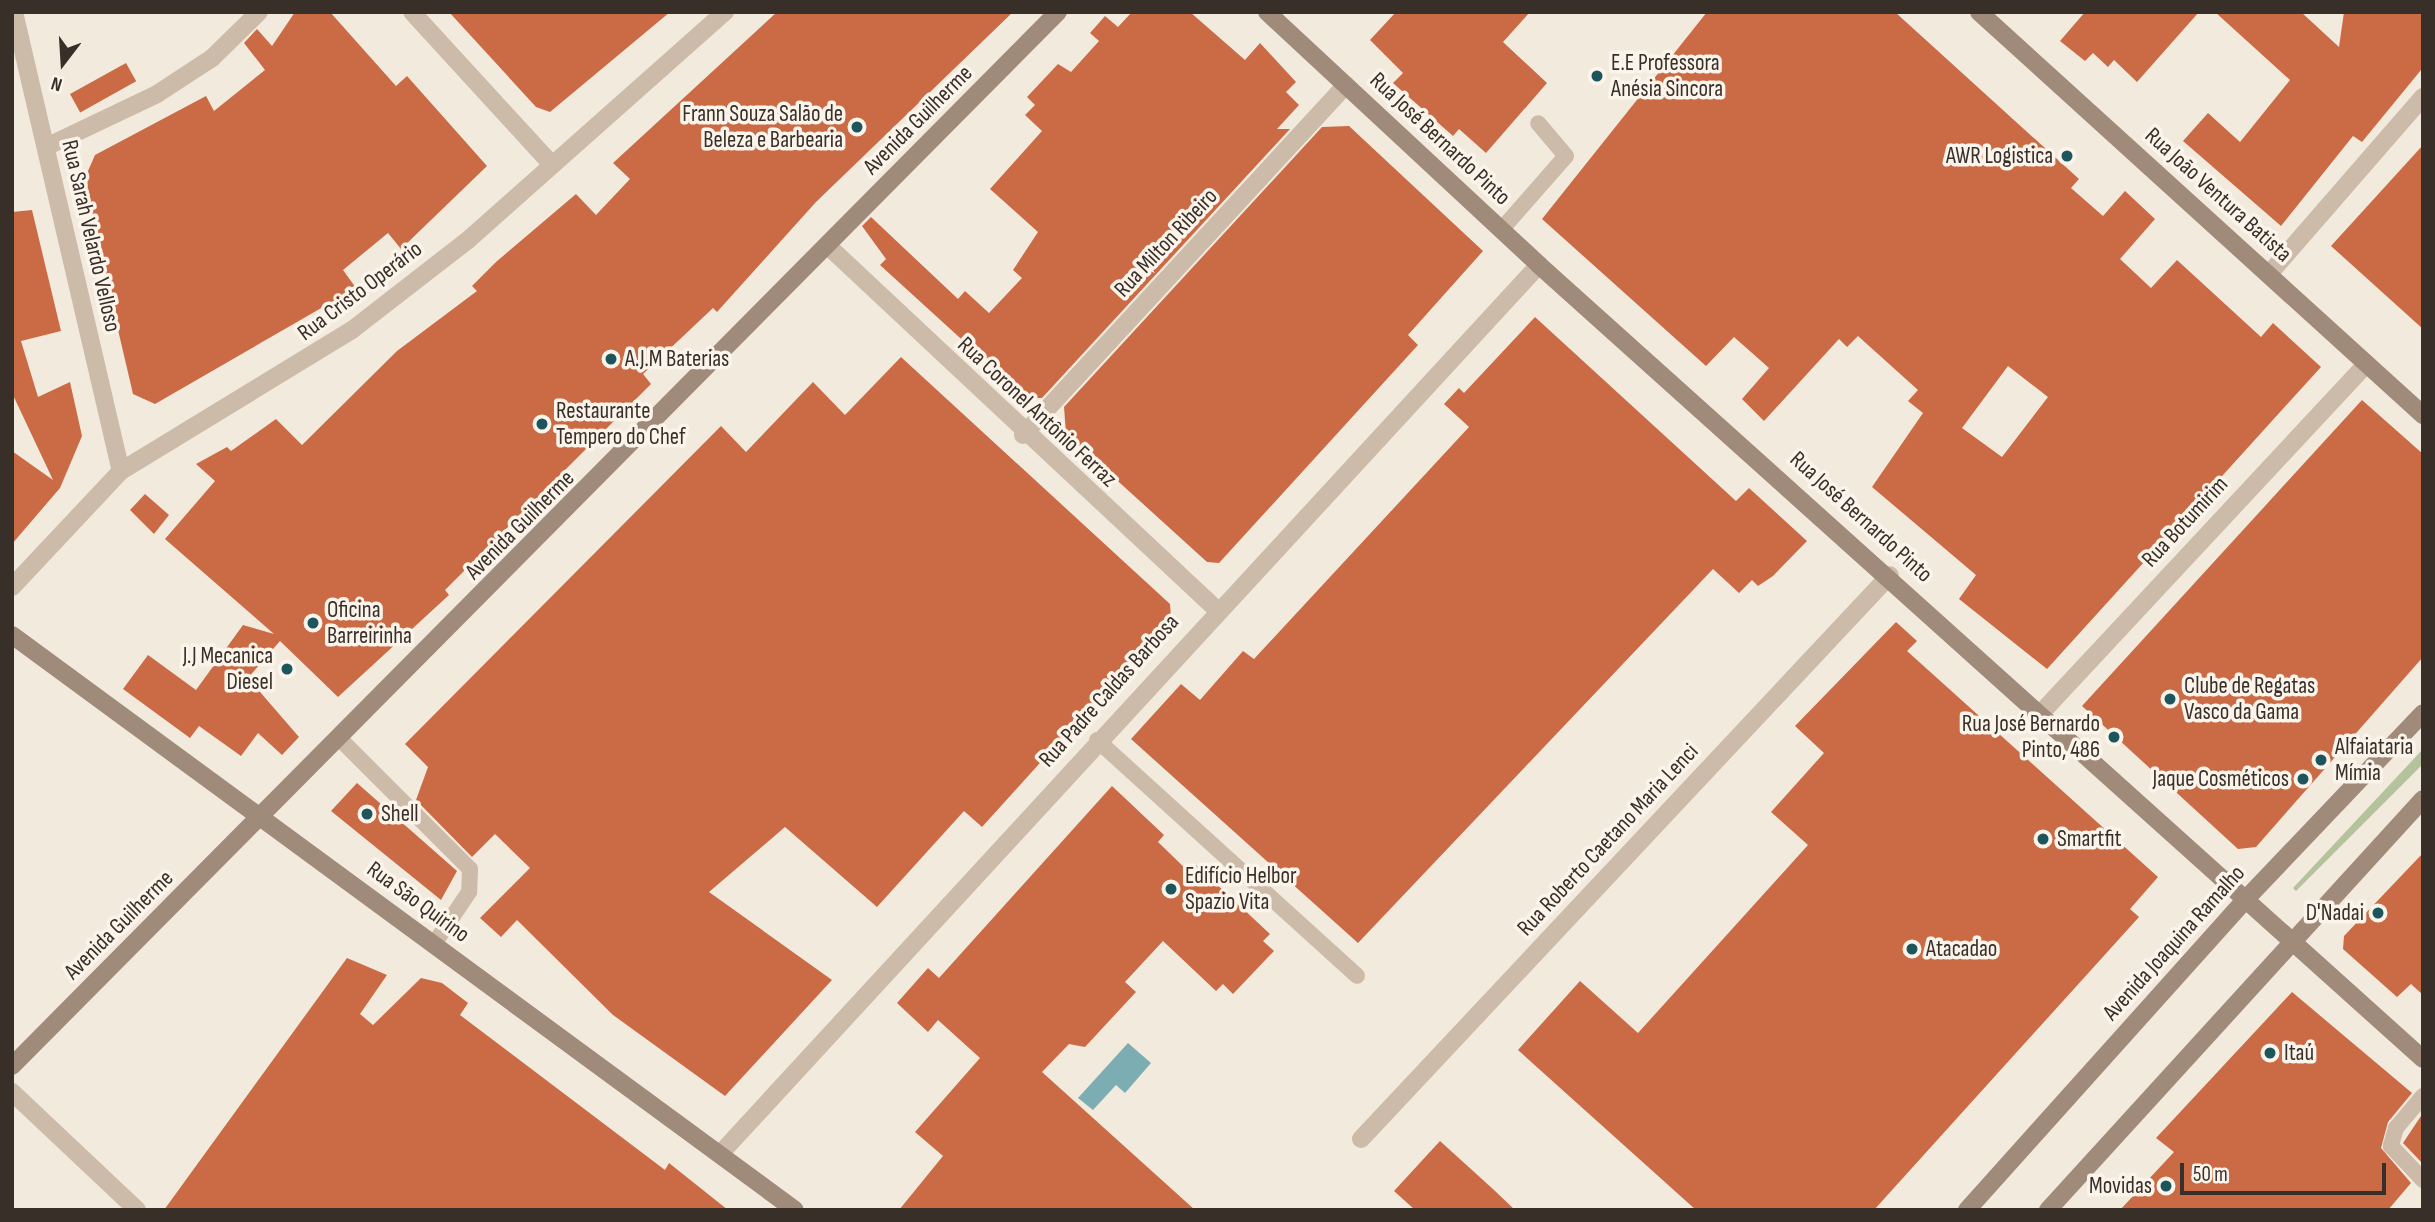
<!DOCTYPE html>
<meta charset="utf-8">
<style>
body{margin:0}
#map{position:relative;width:2435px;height:1222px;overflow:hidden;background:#f3eade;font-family:"Sofia Sans Condensed",sans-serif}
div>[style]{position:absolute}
.green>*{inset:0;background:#b5c39d}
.water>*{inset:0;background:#7cadb2}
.building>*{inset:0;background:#ca6b46;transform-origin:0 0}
.lane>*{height:16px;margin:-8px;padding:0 8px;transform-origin:8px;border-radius:8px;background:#ccbba9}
.street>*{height:18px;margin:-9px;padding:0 9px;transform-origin:9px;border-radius:9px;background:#ccbba9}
.secondary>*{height:18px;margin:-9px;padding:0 9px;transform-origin:9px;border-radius:9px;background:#a08a7a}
.dots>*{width:19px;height:19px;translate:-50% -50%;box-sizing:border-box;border:4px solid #fbf4eb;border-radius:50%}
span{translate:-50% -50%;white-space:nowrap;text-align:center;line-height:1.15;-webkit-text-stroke:7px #fbf4eb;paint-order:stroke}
.poi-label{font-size:23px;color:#392f29}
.left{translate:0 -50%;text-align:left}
.right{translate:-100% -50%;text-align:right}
.street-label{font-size:23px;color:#392f29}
.frame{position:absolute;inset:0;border:14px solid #392f29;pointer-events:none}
.north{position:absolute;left:28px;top:28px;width:70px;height:70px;-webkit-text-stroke:5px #fbf4eb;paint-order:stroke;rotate:197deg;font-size:19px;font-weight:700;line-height:28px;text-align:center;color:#392f29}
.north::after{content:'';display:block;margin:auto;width:24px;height:32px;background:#392f29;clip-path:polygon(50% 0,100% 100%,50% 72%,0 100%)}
.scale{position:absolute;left:2180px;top:1163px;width:206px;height:32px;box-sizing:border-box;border:4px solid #392f29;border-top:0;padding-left:9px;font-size:21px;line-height:24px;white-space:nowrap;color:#392f29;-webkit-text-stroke:5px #fbf4eb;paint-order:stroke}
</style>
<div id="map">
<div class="green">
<div style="clip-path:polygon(2423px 749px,2423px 764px,2296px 891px,2293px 888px)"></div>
</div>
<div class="water">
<div style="clip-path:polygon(1128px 1043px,1151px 1063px,1125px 1093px,1116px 1085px,1093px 1110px,1078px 1098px)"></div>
</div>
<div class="building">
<div style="clip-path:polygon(295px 12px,330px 12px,396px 86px,407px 76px,487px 166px,401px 249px,388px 233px,343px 270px,356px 288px,155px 404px,133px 394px,87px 197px,88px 171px,95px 155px,206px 96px,214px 111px,265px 70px,244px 43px,257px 29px,272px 46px)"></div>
<div style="clip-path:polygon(449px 12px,670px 12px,550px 112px,536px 107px)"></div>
<div style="clip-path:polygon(777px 12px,1013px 12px,816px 202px,717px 312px,713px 308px,643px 374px,651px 384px,445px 590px,449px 595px,338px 697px,280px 641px,248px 678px,299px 737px,282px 755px,258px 733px,241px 756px,199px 726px,190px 738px,123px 689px,148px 655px,196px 690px,243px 625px,274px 634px,165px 539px,215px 481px,196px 464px,227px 447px,231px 451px,276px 419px,302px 445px,397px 351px,477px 291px,472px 286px,496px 262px,576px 194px,596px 215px,630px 179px,613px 163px)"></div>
<div style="clip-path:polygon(1132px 12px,1190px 12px,1245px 60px,1260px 43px,1296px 82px,1286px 92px,1299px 105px,1277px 129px,1290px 129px,1042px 398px,1026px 398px,880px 265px,886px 259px,862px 226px,871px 217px,958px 299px,965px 291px,989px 313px,1022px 278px,1013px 270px,1038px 232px,990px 189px,1042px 131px,1025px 115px,1035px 105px,1027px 97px,1058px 64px,1071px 72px,1099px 41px,1090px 33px,1105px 16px,1118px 27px)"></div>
<div style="clip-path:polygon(1396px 12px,1530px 12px,1503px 42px,1547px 83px,1486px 153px,1459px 129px,1453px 136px,1393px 83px,1403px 73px,1370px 40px)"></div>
<div style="clip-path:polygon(evenodd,1707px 12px,1895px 12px,2079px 179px,2071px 188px,2103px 216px,2125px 191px,2155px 219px,2120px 259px,2151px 288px,2177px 260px,2261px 337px,2273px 323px,2321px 367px,2047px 669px,1959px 599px,1976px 575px,1872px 487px,1923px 413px,1908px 401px,1918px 390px,1858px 336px,1847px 347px,1839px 339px,1764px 421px,1742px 399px,1769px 368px,1734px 337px,1706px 366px,1542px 219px,1707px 12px,2008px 366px,2048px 397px,2002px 457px,1962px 428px,2008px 366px)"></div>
<div style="clip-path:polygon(2085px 12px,2199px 12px,2137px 82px,2114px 60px,2108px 67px,2093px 53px,2085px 61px,2060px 41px)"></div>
<div style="clip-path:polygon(2215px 12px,2301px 12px,2339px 47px,2344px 12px,2423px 12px,2421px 70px,2362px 142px,2353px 136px,2281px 226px,2183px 141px,2208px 113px,2240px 142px,2290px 80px)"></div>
<div style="left:126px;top:63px;width:21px;height:64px;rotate:61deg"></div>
<div style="clip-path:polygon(1349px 126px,1483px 251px,1408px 335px,1418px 345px,1219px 563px,1207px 562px,1066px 434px,1064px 407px,1322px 127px)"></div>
<div style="clip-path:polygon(2423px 145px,2423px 329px,2331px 246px)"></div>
<div style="clip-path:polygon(32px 210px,61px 331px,21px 341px,38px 397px,70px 382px,82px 436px,60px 488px,12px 544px,12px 451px,53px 480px,12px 393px,12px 212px)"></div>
<div style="clip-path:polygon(1535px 317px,1736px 501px,1749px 488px,1807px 541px,1773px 576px,1758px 586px,1752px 580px,1739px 593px,1713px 569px,1358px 943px,1131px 739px,1181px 684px,1200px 700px,1243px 651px,1254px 659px,1469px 427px,1444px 404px,1459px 388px,1464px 393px)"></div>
<div style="clip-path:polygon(901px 357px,1170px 604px,1171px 618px,982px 827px,964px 811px,877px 907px,785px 827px,709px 892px,832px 980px,725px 1096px,613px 1015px,517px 920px,501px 937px,480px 918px,530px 868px,495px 834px,472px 857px,416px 800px,428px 767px,405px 744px,721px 426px,746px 452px,813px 382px,845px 415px)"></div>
<div style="clip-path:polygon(2362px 400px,2423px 454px,2423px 657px,2256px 847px,2238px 849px,2082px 706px)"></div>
<div style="clip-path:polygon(145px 494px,169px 515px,154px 534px,130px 510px)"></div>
<div style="clip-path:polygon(1896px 622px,1917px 641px,1907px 651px,2158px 877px,2130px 909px,2139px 917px,1874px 1210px,1696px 1210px,1518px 1050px,1580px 981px,1638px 1033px,1808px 845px,1771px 812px,1824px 753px,1795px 726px)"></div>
<div style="clip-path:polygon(357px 783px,457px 871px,441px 900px,331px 811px)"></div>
<div style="clip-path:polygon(1112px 786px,1164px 835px,1158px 842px,1189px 872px,1196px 865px,1270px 934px,1263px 941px,1274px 951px,1233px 994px,1223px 984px,1216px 991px,1163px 941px,1125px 982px,1136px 992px,1085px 1047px,1069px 1044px,1042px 1072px,1195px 1210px,899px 1210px,943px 1156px,915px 1132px,980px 1058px,938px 1020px,928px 1032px,897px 1003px,928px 968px,939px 978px)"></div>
<div style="clip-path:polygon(2423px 853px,2423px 995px,2411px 984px,2397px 997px,2343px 949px,2344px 936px)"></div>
<div style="clip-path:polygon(347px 958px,387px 975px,360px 1014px,373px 1025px,421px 978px,442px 983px,468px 1003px,460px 1015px,665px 1170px,669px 1163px,728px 1210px,164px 1210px)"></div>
<div style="clip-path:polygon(2292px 992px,2412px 1093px,2388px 1122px,2381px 1148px,2411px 1183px,2388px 1210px,2120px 1210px,2174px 1152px,2156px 1138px)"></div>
<div style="clip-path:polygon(2423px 1113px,2423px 1164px,2403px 1143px)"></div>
<div style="clip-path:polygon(1440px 1141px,1494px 1190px,1515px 1210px,1415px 1210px,1394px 1191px)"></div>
</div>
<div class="lane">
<div style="left:1501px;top:230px;width:98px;rotate:-48.7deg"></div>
<div style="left:1566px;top:156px;width:43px;rotate:-130.3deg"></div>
<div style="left:340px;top:739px;width:184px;rotate:45deg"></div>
<div style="left:470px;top:869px;width:23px;rotate:92deg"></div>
<div style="left:469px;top:892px;width:63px;rotate:123.9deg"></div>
<div style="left:1097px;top:740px;width:351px;rotate:42.2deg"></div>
<div style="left:2423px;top:1096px;width:42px;rotate:130.2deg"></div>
<div style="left:2396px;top:1128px;width:19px;rotate:106deg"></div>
<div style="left:2391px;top:1146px;width:47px;rotate:46.7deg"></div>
</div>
<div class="street">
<div style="left:14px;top:12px;width:471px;rotate:76.9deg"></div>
<div style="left:412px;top:12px;width:207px;rotate:47.5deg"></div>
<div style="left:46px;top:147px;width:123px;rotate:-25.5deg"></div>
<div style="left:157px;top:94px;width:66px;rotate:-33.2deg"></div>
<div style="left:212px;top:58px;width:66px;rotate:-44.4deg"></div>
<div style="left:828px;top:246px;width:531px;rotate:43.09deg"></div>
<div style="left:2269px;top:274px;width:235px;rotate:-49deg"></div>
<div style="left:1023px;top:435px;width:476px;rotate:-47.3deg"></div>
<div style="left:12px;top:587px;width:159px;rotate:-46.8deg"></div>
<div style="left:121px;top:471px;width:271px;rotate:-31.4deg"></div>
<div style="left:352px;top:330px;width:147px;rotate:-37.8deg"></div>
<div style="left:468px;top:240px;width:344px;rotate:-41.6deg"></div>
<div style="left:2041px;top:713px;width:477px;rotate:-47deg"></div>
<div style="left:12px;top:1092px;width:172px;rotate:43.3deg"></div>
<div style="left:1361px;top:1139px;width:773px;rotate:-46.83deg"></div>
<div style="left:720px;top:1154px;width:1209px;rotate:-47.35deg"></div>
</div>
<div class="secondary">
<div style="left:1267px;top:12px;width:371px;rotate:42.9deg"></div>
<div style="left:1539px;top:265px;width:1188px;rotate:41.93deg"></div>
<div style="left:1979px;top:12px;width:600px;rotate:42.23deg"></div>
<div style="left:12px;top:635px;width:971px;rotate:36.29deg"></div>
<div style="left:12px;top:1066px;width:1485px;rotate:-45.22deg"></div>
<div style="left:1967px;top:1210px;width:416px;rotate:-48.1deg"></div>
<div style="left:2245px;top:900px;width:258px;rotate:-46.4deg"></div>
<div style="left:2048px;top:1210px;width:556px;rotate:-47.62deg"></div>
</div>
<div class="dots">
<div style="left:1597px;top:76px;background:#1d555c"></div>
<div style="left:857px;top:127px;background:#1d555c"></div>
<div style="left:2067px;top:156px;background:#1d555c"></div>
<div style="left:611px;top:359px;background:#1d555c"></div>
<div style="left:542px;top:424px;background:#1d555c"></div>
<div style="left:313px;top:623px;background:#1d555c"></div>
<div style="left:287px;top:669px;background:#1d555c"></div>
<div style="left:2170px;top:699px;background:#1d555c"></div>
<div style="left:2114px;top:737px;background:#1d555c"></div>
<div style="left:2321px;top:760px;background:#1d555c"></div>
<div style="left:2303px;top:779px;background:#1d555c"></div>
<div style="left:367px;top:814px;background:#1d555c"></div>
<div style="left:2043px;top:839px;background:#1d555c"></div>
<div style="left:1171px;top:889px;background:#1d555c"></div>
<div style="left:2378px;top:913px;background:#1d555c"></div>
<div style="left:1912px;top:949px;background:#1d555c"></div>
<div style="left:2270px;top:1053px;background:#1d555c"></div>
<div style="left:2166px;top:1186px;background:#1d555c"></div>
</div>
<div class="poi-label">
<span class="left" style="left:1611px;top:76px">E.E Professora<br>Anésia Sincora</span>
<span class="right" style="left:843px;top:127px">Frann Souza Salão de<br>Beleza e Barbearia</span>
<span class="right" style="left:2053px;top:156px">AWR Logistica</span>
<span class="left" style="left:625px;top:359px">A.J.M Baterias</span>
<span class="left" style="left:556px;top:424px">Restaurante<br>Tempero do Chef</span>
<span class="left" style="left:327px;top:623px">Oficina<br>Barreirinha</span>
<span class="right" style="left:273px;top:669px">J.J Mecanica<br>Diesel</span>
<span class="left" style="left:2184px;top:699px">Clube de Regatas<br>Vasco da Gama</span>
<span class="right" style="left:2100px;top:737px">Rua José Bernardo<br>Pinto, 486</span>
<span class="left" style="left:2335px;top:760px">Alfaiataria<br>Mímia</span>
<span class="right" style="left:2289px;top:779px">Jaque Cosméticos</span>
<span class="left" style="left:381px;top:814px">Shell</span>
<span class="left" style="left:2057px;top:839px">Smartfit</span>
<span class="left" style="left:1185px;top:889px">Edifício Helbor<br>Spazio Vita</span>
<span class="right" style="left:2364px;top:913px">D'Nadai</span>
<span class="left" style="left:1926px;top:949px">Atacadao</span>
<span class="left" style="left:2284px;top:1053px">Itaú</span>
<span class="right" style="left:2152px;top:1186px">Movidas</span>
</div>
<div class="street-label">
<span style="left:918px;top:120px;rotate:-45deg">Avenida Guilherme</span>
<span style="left:1440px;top:139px;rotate:43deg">Rua José Bernardo Pinto</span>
<span style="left:2218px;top:195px;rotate:42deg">Rua João Ventura Batista</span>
<span style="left:91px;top:236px;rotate:77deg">Rua Sarah Velardo Velloso</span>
<span style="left:1166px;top:243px;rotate:-47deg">Rua Milton Ribeiro</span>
<span style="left:360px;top:291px;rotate:-37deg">Rua Cristo Operário</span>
<span style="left:1037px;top:412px;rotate:43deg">Rua Coronel Antônio Ferraz</span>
<span style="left:1861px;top:517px;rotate:42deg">Rua José Bernardo Pinto</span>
<span style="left:2185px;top:522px;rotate:-47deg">Rua Botumirim</span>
<span style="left:520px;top:525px;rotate:-45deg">Avenida Guilherme</span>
<span style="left:1109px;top:691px;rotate:-48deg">Rua Padre Caldas Barbosa</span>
<span style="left:1608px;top:840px;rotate:-47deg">Rua Roberto Caetano Maria Lenci</span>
<span style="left:418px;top:902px;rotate:36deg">Rua São Quirino</span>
<span style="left:119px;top:925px;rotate:-45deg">Avenida Guilherme</span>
<span style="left:2174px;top:943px;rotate:-48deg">Avenida Joaquina Ramalho</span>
</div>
<div class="frame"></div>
<div class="north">N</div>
<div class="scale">50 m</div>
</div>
